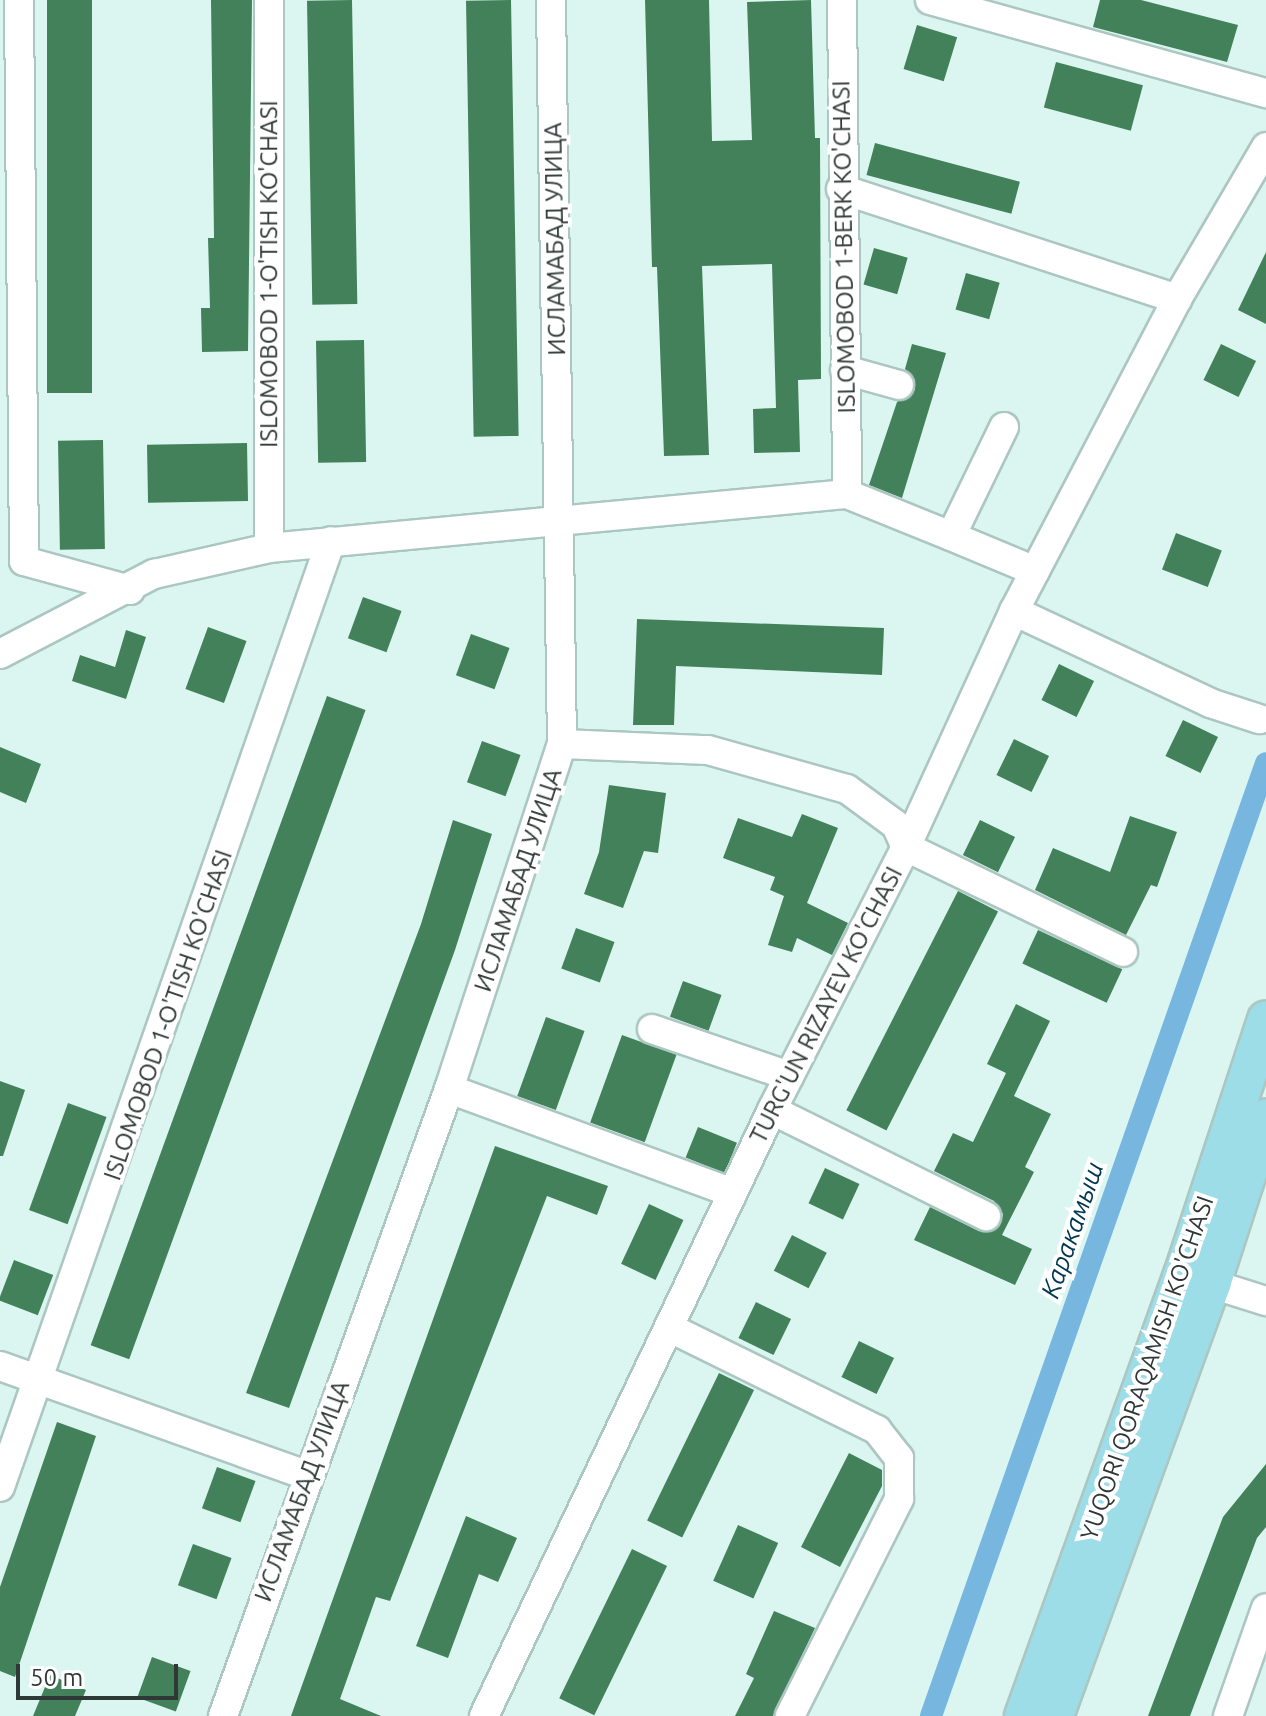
<!DOCTYPE html>
<meta charset="utf-8">
<style>
body{margin:0}
#map{position:relative;width:1266px;height:1716px;overflow:hidden;background:#dbf6f1;font-family:Ubuntu,sans-serif}
div>[style]{position:absolute}
.canal>*{height:22px;margin:-11px;padding:0 11px;transform-origin:11px;border-radius:11px;background:#77b7df}
.building>*{inset:0;background:#43815b;transform-origin:0 0}
.roads{filter:drop-shadow(2px 0 #acc6c1) drop-shadow(-2px 0 #acc6c1) drop-shadow(0 2px #acc6c1) drop-shadow(0 -2px #acc6c1)}
.minor>*{height:28px;margin:-14px;padding:0 14px;transform-origin:14px;border-radius:14px;background:#fff}
.major>*{height:36px;margin:-18px;padding:0 18px;transform-origin:18px;border-radius:18px;background:#9cdde8}
span{translate:-50% -50%;white-space:nowrap;text-align:center;line-height:1.15;-webkit-text-stroke:8px #fff;paint-order:stroke}
.street-label{font-size:24px;color:#2e3836}
.water-label{font-size:26px;color:#003752;font-style:italic}
.scale{position:absolute;left:16px;top:1664px;width:162px;height:36px;box-sizing:border-box;border:4px solid #2e3836;border-top:0;padding-left:10px;font-size:24px;line-height:28px;white-space:nowrap;color:#2e3836;-webkit-text-stroke:6px #fff;paint-order:stroke}
</style>
<div id="map">
<div class="canal">
<div style="left:931px;top:1716px;width:1010px;rotate:-70.63deg"></div>
</div>
<div class="building">
<div style="left:47px;top:0;width:45px;height:393px"></div>
<div style="clip-path:polygon(211px 0,252px 0,248px 351px,202px 352px,201px 308px,210px 308px,208px 238px,214px 238px)"></div>
<div style="left:352px;top:0;width:304px;height:45px;rotate:89deg"></div>
<div style="left:511px;top:0;width:436px;height:45px;rotate:89deg"></div>
<div style="clip-path:polygon(645px 0,709px 0,712px 141px,752px 140px,747px 2px,811px 0,815px 138px,820px 138px,821px 379px,798px 380px,800px 452px,754px 453px,753px 409px,776px 408px,772px 264px,702px 266px,709px 455px,664px 456px,657px 267px,652px 267px)"></div>
<div style="clip-path:polygon(1100px 0,1141px 0,1238px 25px,1227px 62px,1093px 27px)"></div>
<div style="left:917px;top:25px;width:42px;height:46px;rotate:17deg"></div>
<div style="left:1056px;top:62px;width:90px;height:47px;rotate:15deg"></div>
<div style="left:875px;top:143px;width:150px;height:33px;rotate:15deg"></div>
<div style="left:874px;top:248px;width:35px;height:38px;rotate:16deg"></div>
<div style="clip-path:polygon(1266px 252px,1266px 324px,1238px 310px)"></div>
<div style="left:966px;top:273px;width:35px;height:38px;rotate:16deg"></div>
<div style="left:364px;top:340px;width:122px;height:48px;rotate:89deg"></div>
<div style="clip-path:polygon(912px 344px,946px 353px,902px 498px,869px 485px,897px 402px,915px 390px,915px 380px,905px 369px)"></div>
<div style="left:1221px;top:344px;width:39px;height:40px;rotate:26deg"></div>
<div style="left:103px;top:440px;width:109px;height:45px;rotate:89deg"></div>
<div style="left:247px;top:443px;width:58px;height:100px;rotate:89deg"></div>
<div style="left:1176px;top:533px;width:49px;height:39px;rotate:21deg"></div>
<div style="left:363px;top:597px;width:41px;height:44px;rotate:20deg"></div>
<div style="clip-path:polygon(637px 619px,884px 628px,882px 675px,676px 666px,674px 725px,633px 725px)"></div>
<div style="left:208px;top:627px;width:41px;height:66px;rotate:20deg"></div>
<div style="clip-path:polygon(126px 630px,146px 637px,126px 699px,72px 681px,80px 655px,115px 667px)"></div>
<div style="left:471px;top:634px;width:41px;height:44px;rotate:20deg"></div>
<div style="left:1059px;top:664px;width:39px;height:40px;rotate:26deg"></div>
<div style="left:327px;top:696px;width:41px;height:691px;rotate:20deg"></div>
<div style="left:1183px;top:720px;width:39px;height:40px;rotate:26deg"></div>
<div style="left:1014px;top:739px;width:39px;height:40px;rotate:26deg"></div>
<div style="left:482px;top:741px;width:41px;height:44px;rotate:20deg"></div>
<div style="clip-path:polygon(0 747px,41px 764px,26px 803px,0 792px)"></div>
<div style="clip-path:polygon(609px 785px,666px 793px,658px 853px,644px 851px,623px 908px,584px 894px,599px 852px)"></div>
<div style="clip-path:polygon(802px 814px,838px 828px,807px 903px,848px 923px,832px 955px,797px 938px,792px 952px,768px 945px,784px 896px,770px 890px,775px 877px,723px 858px,738px 818px,792px 837px)"></div>
<div style="clip-path:polygon(1130px 816px,1177px 832px,1157px 887px,1151px 885px,1126px 935px,1035px 890px,1053px 848px,1110px 872px)"></div>
<div style="clip-path:polygon(453px 820px,492px 834px,455px 950px,289px 1408px,246px 1393px,421px 924px)"></div>
<div style="left:980px;top:820px;width:39px;height:39px;rotate:26deg"></div>
<div style="left:958px;top:891px;width:45px;height:246px;rotate:27deg"></div>
<div style="left:576px;top:928px;width:41px;height:43px;rotate:20deg"></div>
<div style="left:1038px;top:930px;width:93px;height:37px;rotate:25deg"></div>
<div style="left:683px;top:981px;width:41px;height:38px;rotate:20deg"></div>
<div style="clip-path:polygon(1016px 1004px,1050px 1021px,1014px 1096px,1051px 1114px,1025px 1167px,1034px 1172px,1002px 1235px,1032px 1249px,1015px 1285px,914px 1240px,930px 1207px,979px 1231px,995px 1230px,1001px 1223px,1003px 1214px,994px 1201px,934px 1171px,953px 1133px,973px 1142px,1006px 1073px,987px 1064px)"></div>
<div style="left:546px;top:1017px;width:41px;height:84px;rotate:20deg"></div>
<div style="left:622px;top:1035px;width:58px;height:93px;rotate:20deg"></div>
<div style="clip-path:polygon(0 1081px,25px 1090px,3px 1156px,0 1156px)"></div>
<div style="left:68px;top:1103px;width:41px;height:114px;rotate:20deg"></div>
<div style="left:698px;top:1127px;width:42px;height:33px;rotate:22deg"></div>
<div style="clip-path:polygon(495px 1146px,608px 1186px,597px 1215px,547px 1196px,390px 1601px,376px 1597px,340px 1699px,381px 1716px,291px 1716px)"></div>
<div style="left:825px;top:1168px;width:38px;height:39px;rotate:25deg"></div>
<div style="left:649px;top:1204px;width:38px;height:66px;rotate:25deg"></div>
<div style="left:792px;top:1235px;width:39px;height:40px;rotate:27deg"></div>
<div style="left:14px;top:1260px;width:42px;height:43px;rotate:21deg"></div>
<div style="left:756px;top:1302px;width:39px;height:40px;rotate:26deg"></div>
<div style="left:859px;top:1341px;width:39px;height:40px;rotate:26deg"></div>
<div style="left:719px;top:1373px;width:39px;height:164px;rotate:26deg"></div>
<div style="clip-path:polygon(57px 1422px,96px 1436px,15px 1677px,0 1671px,0 1587px)"></div>
<div style="clip-path:polygon(849px 1453px,882px 1470px,882px 1486px,840px 1567px,801px 1547px)"></div>
<div style="clip-path:polygon(1266px 1464px,1266px 1527px,1257px 1538px,1190px 1716px,1148px 1716px,1223px 1517px)"></div>
<div style="left:217px;top:1467px;width:41px;height:44px;rotate:20deg"></div>
<div style="clip-path:polygon(466px 1516px,517px 1538px,498px 1582px,479px 1574px,448px 1658px,416px 1646px)"></div>
<div style="left:738px;top:1525px;width:44px;height:61px;rotate:24deg"></div>
<div style="left:193px;top:1544px;width:41px;height:44px;rotate:20deg"></div>
<div style="left:632px;top:1549px;width:39px;height:166px;rotate:26deg"></div>
<div style="clip-path:polygon(774px 1611px,815px 1628px,773px 1716px,735px 1716px,754px 1678px,746px 1674px)"></div>
<div style="left:152px;top:1657px;width:41px;height:43px;rotate:20deg"></div>
<div style="clip-path:polygon(50px 1675px,86px 1690px,75px 1716px,33px 1716px)"></div>
</div>
<div class="roads">
<div class="minor">
<div style="left:19px;top:0;width:561px;rotate:89.49deg"></div>
<div style="left:24px;top:561px;width:110px;rotate:15.3deg"></div>
<div style="left:842px;top:0;width:494px;rotate:89.4deg"></div>
<div style="left:930px;top:0;width:349px;rotate:15.5deg"></div>
<div style="left:841px;top:189px;width:354px;rotate:18.1deg"></div>
<div style="left:845px;top:370px;width:56px;rotate:15.5deg"></div>
<div style="left:1004px;top:427px;width:121px;rotate:115.9deg"></div>
<div style="left:951px;top:536px;width:91px;rotate:22.6deg"></div>
<div style="left:269px;top:548px;width:548px;rotate:-90deg"></div>
<div style="left:1014px;top:611px;width:217px;rotate:25.1deg"></div>
<div style="left:1210px;top:703px;width:52px;rotate:18.1deg"></div>
<div style="left:0;top:654px;width:174px;rotate:-27.5deg"></div>
<div style="left:154px;top:574px;width:118px;rotate:-12.7deg"></div>
<div style="left:269px;top:548px;width:581px;rotate:-5.34deg"></div>
<div style="left:847px;top:494px;width:112px;rotate:22deg"></div>
<div style="left:562px;top:744px;width:146px;rotate:2.4deg"></div>
<div style="left:708px;top:750px;width:144px;rotate:15.7deg"></div>
<div style="left:847px;top:789px;width:61px;rotate:36.3deg"></div>
<div style="left:896px;top:825px;width:24px;rotate:66deg"></div>
<div style="left:906px;top:847px;width:241px;rotate:25.8deg"></div>
<div style="left:652px;top:1029px;width:145px;rotate:18.9deg"></div>
<div style="left:449px;top:1089px;width:302px;rotate:20.1deg"></div>
<div style="left:772px;top:1110px;width:239px;rotate:26.4deg"></div>
<div style="left:1212px;top:1284px;width:57px;rotate:17.5deg"></div>
<div style="left:670px;top:1328px;width:231px;rotate:26.2deg"></div>
<div style="left:877px;top:1430px;width:36px;rotate:52deg"></div>
<div style="left:899px;top:1458px;width:41px;rotate:90deg"></div>
<div style="left:899px;top:1499px;width:243px;rotate:116.7deg"></div>
<div style="left:0;top:1366px;width:325px;rotate:19.6deg"></div>
<div style="left:0;top:1487px;width:1002px;rotate:-70.72deg"></div>
<div style="left:223px;top:1716px;width:666px;rotate:-70.18deg"></div>
<div style="left:449px;top:1089px;width:363px;rotate:-71.9deg"></div>
<div style="left:562px;top:744px;width:744px;rotate:-90.85deg"></div>
<div style="left:484px;top:1716px;width:671px;rotate:-64.58deg"></div>
<div style="left:772px;top:1110px;width:295px;rotate:-63deg"></div>
<div style="left:906px;top:847px;width:260px;rotate:-65.4deg"></div>
<div style="left:1014px;top:611px;width:352px;rotate:-62.4deg"></div>
<div style="left:1177px;top:299px;width:176px;rotate:-59.6deg"></div>
<div style="left:1228px;top:1716px;width:114px;rotate:-70.6deg"></div>
</div>
<div class="major">
<div style="left:1023px;top:1716px;width:469px;rotate:-70.2deg"></div>
<div style="left:1182px;top:1275px;width:269px;rotate:-71.8deg"></div>
<div style="left:1055px;top:1716px;width:460px;rotate:-70deg"></div>
<div style="left:1212px;top:1284px;width:175px;rotate:-72deg"></div>
</div>
</div>
<div class="street-label">
<span style="left:555px;top:239px;rotate:-91deg">ИСЛАМАБАД УЛИЦА</span>
<span style="left:844px;top:247px;rotate:-91deg">ISLOMOBOD 1-BERK KO'CHASI</span>
<span style="left:269px;top:274px;rotate:-90deg">ISLOMOBOD 1-O'TISH KO'CHASI</span>
<span style="left:518px;top:880px;rotate:-72deg">ИСЛАМАБАД УЛИЦА</span>
<span style="left:826px;top:1005px;rotate:-63deg">TURG'UN RIZAYEV KO'CHASI</span>
<span style="left:168px;top:1015px;rotate:-71deg">ISLOMOBOD 1-O'TISH KO'CHASI</span>
<span style="left:1147px;top:1368px;rotate:-71deg">YUQORI QORAQAMISH KO'CHASI</span>
<span style="left:302px;top:1491px;rotate:-70deg">ИСЛАМАБАД УЛИЦА</span>
</div>
<div class="water-label">
<span style="left:1072px;top:1230px;rotate:-71deg">Каракамыш</span>
</div>
<div class="scale">50 m</div>
</div>
